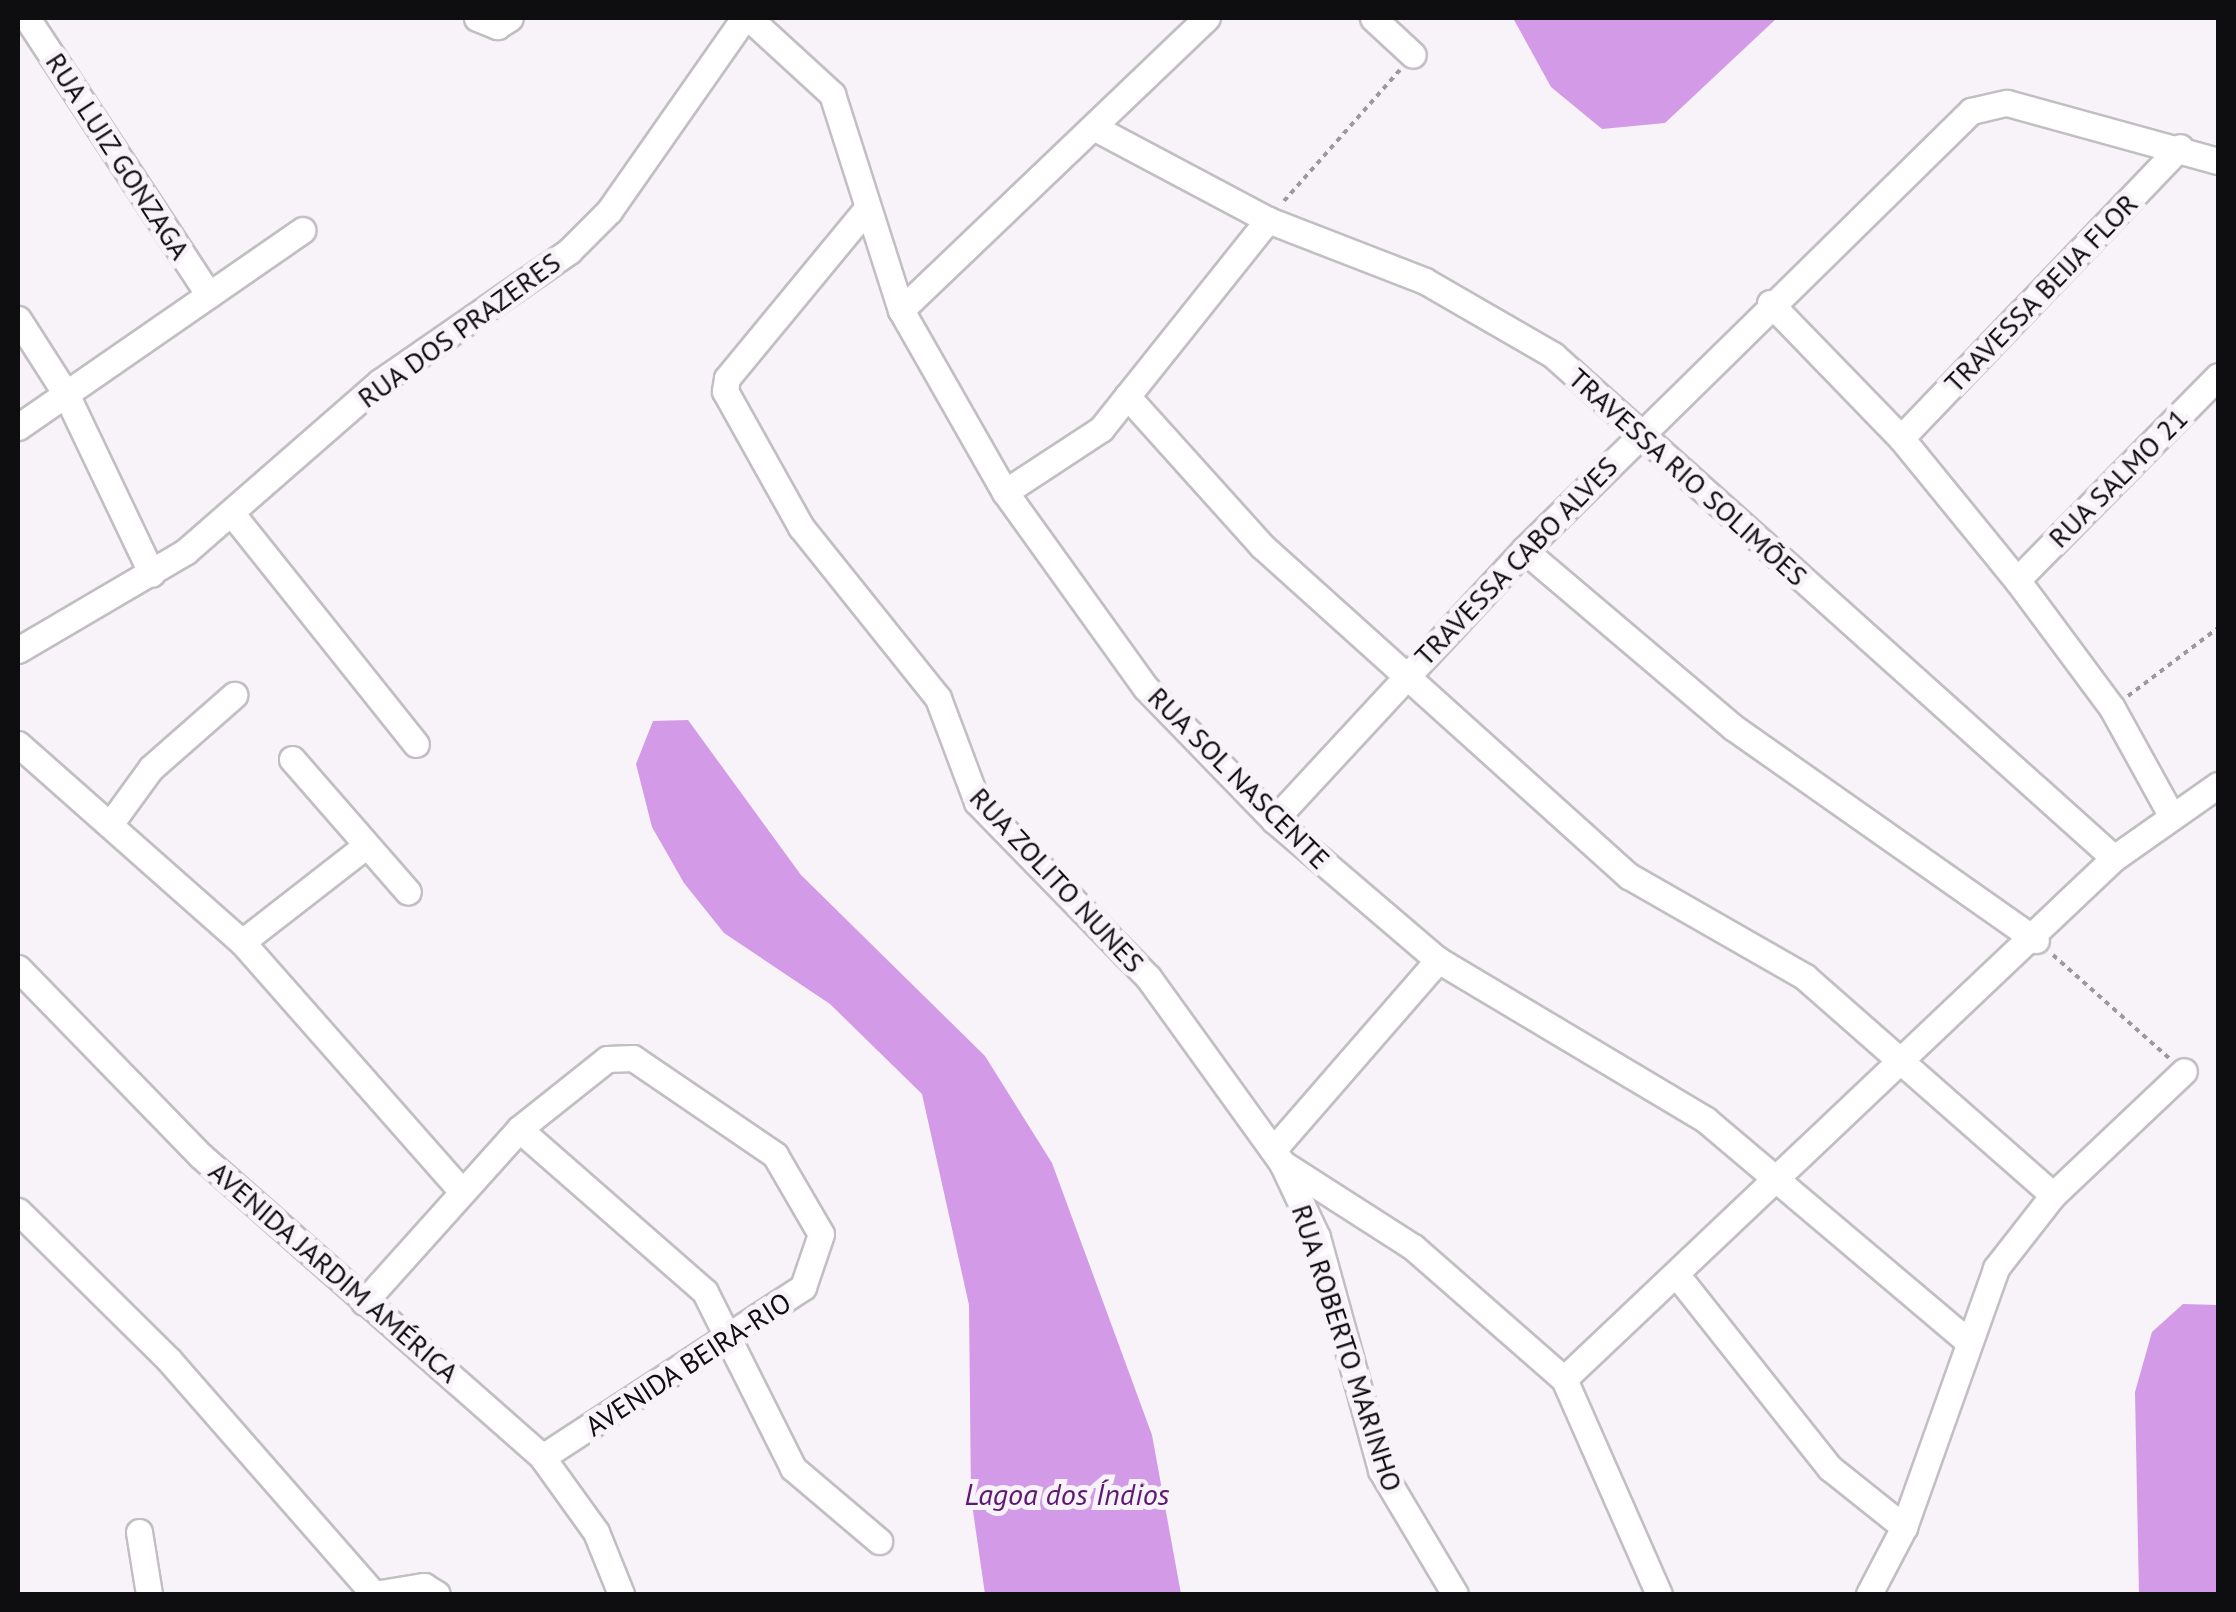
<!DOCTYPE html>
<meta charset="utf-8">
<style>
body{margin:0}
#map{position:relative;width:2236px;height:1612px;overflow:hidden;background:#f7f3f8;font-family:"PT Sans",sans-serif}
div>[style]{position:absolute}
.water>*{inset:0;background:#d39ae7}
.path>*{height:4px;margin-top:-2px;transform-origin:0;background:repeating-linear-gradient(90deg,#9c999d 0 5px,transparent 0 10px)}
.roads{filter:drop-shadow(2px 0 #c2bec3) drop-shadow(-2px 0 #c2bec3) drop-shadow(0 2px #c2bec3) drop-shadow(0 -2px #c2bec3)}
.minor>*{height:25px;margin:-12.5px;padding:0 12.5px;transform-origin:12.5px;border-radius:12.5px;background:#fff}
span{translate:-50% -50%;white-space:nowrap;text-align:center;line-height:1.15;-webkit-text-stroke:10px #f7f3f8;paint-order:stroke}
.street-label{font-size:28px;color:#0e0d0f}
.water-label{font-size:30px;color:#5e1773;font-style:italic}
.frame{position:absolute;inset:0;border:20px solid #0e0d0f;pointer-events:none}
</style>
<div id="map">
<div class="water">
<div style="clip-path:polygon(1513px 18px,1777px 18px,1665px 123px,1602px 129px,1551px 87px)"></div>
<div style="clip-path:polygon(688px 720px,801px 875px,985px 1056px,1052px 1163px,1152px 1435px,1181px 1594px,985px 1594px,971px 1497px,969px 1305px,922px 1094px,830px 1004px,724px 933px,684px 883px,652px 827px,636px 764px,653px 721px)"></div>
<div style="clip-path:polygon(2183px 1304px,2218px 1305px,2218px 1594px,2139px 1594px,2135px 1392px,2152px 1332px)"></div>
</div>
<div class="path">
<div style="left:1284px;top:201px;width:175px;rotate:-48.5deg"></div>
<div style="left:2128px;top:696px;width:113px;rotate:-37.1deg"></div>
<div style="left:2053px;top:955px;width:155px;rotate:41.6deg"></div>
</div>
<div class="roads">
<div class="minor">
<div style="left:27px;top:18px;width:331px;rotate:56.7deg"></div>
<div style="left:477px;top:18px;width:22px;rotate:22deg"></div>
<div style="left:497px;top:26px;width:15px;rotate:-32deg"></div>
<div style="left:749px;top:18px;width:113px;rotate:42.5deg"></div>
<div style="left:832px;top:94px;width:227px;rotate:72.3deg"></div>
<div style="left:901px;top:310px;width:210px;rotate:60.3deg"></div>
<div style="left:1005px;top:492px;width:241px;rotate:54.3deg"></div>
<div style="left:1146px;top:688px;width:184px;rotate:45.9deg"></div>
<div style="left:1274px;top:820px;width:216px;rotate:40.5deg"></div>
<div style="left:1438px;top:960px;width:312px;rotate:30.8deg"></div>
<div style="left:1706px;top:1120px;width:341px;rotate:40.2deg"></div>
<div style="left:1373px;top:18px;width:54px;rotate:42.8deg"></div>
<div style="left:1097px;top:129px;width:194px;rotate:28deg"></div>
<div style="left:1268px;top:220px;width:168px;rotate:21.2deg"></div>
<div style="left:1425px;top:281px;width:148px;rotate:30deg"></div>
<div style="left:1553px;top:355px;width:753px;rotate:41.88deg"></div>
<div style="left:864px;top:212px;width:215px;rotate:129.5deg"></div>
<div style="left:727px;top:378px;width:13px;rotate:99deg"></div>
<div style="left:725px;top:391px;width:156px;rotate:60.8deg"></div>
<div style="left:801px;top:527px;width:219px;rotate:51.3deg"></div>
<div style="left:938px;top:698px;width:111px;rotate:69.4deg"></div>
<div style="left:977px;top:802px;width:245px;rotate:45.7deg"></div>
<div style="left:1148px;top:977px;width:229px;rotate:54.2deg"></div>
<div style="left:1282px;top:1163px;width:82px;rotate:64.7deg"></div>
<div style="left:1317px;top:1237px;width:242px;rotate:74.6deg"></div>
<div style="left:1381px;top:1470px;width:144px;rotate:59.2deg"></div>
<div style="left:1770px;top:303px;width:188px;rotate:45.9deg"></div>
<div style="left:1901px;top:438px;width:183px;rotate:50.8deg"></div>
<div style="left:2017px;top:580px;width:159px;rotate:53.4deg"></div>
<div style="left:2112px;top:708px;width:120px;rotate:61.1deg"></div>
<div style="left:901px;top:310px;width:423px;rotate:-43.7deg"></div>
<div style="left:18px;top:319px;width:89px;rotate:57.4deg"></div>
<div style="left:66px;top:394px;width:199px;rotate:64.5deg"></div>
<div style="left:1127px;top:396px;width:202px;rotate:48deg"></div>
<div style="left:1262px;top:546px;width:494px;rotate:42deg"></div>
<div style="left:1629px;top:876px;width:203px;rotate:29.8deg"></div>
<div style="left:1805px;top:977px;width:330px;rotate:41.3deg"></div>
<div style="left:18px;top:427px;width:346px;rotate:-34.7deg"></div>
<div style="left:1901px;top:438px;width:403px;rotate:-46.2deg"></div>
<div style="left:1005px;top:492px;width:115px;rotate:-33.3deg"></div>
<div style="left:1101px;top:429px;width:268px;rotate:-51.4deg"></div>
<div style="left:233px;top:515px;width:293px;rotate:51.4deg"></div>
<div style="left:1524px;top:550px;width:275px;rotate:40.3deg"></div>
<div style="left:1734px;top:728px;width:369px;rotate:35.1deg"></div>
<div style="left:2017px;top:580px;width:286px;rotate:-45.4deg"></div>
<div style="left:18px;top:650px;width:194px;rotate:-30.4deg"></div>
<div style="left:185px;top:552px;width:259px;rotate:-41.1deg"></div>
<div style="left:380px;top:382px;width:230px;rotate:-34.7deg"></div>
<div style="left:569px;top:251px;width:57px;rotate:-45deg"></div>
<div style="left:609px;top:211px;width:236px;rotate:-55deg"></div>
<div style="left:18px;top:744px;width:299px;rotate:41.5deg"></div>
<div style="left:242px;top:942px;width:331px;rotate:48.6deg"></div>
<div style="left:292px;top:759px;width:176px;rotate:48.9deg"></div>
<div style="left:1274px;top:820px;width:368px;rotate:-47.2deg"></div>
<div style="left:1524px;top:550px;width:627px;rotate:-44.48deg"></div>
<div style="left:1971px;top:111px;width:37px;rotate:-13deg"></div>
<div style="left:2007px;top:103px;width:219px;rotate:15.4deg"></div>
<div style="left:111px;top:823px;width:68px;rotate:-54deg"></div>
<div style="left:151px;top:768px;width:111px;rotate:-41.3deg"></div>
<div style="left:242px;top:942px;width:155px;rotate:-37.9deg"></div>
<div style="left:18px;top:968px;width:262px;rotate:45.8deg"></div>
<div style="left:201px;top:1156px;width:455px;rotate:41.4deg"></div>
<div style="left:542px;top:1457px;width:92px;rotate:54.2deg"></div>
<div style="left:596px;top:1532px;width:67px;rotate:68deg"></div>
<div style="left:519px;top:1129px;width:247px;rotate:41.2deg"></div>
<div style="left:705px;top:1292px;width:197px;rotate:63.4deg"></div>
<div style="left:793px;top:1468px;width:113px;rotate:40.3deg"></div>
<div style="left:1273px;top:1150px;width:252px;rotate:-49deg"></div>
<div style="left:1282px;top:1163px;width:156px;rotate:32.7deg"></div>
<div style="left:1413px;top:1247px;width:201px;rotate:41.2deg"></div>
<div style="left:1564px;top:1379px;width:235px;rotate:66.2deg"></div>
<div style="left:18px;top:1211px;width:212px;rotate:44.6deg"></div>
<div style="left:169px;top:1360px;width:311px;rotate:48.8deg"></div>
<div style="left:1676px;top:1274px;width:248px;rotate:51.6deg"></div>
<div style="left:1830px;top:1468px;width:95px;rotate:38.6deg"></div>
<div style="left:364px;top:1302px;width:232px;rotate:-48.1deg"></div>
<div style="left:519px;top:1129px;width:112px;rotate:-38.5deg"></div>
<div style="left:607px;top:1059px;width:26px;rotate:-2deg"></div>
<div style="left:633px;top:1058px;width:172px;rotate:34.3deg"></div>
<div style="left:775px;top:1155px;width:91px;rotate:59.8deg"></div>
<div style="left:821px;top:1234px;width:56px;rotate:108.8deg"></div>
<div style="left:803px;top:1287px;width:311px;rotate:146.9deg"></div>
<div style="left:1564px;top:1379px;width:758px;rotate:-43.45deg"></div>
<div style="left:2114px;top:858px;width:127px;rotate:-35.1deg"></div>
<div style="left:139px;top:1532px;width:63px;rotate:80.8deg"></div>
<div style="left:374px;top:1594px;width:51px;rotate:-9.1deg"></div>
<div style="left:424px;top:1586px;width:15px;rotate:32deg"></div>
<div style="left:1869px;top:1594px;width:76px;rotate:-62.4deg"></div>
<div style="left:1904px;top:1527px;width:275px;rotate:-70.4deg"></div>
<div style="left:1996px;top:1268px;width:93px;rotate:-52deg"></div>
<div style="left:2053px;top:1195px;width:180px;rotate:-43.4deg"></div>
</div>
</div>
<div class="street-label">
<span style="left:118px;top:156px;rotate:57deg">RUA LUIZ GONZAGA</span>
<span style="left:2041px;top:293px;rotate:-46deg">TRAVESSA BEIJA FLOR</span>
<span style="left:459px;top:330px;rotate:-36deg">RUA DOS PRAZERES</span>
<span style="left:1688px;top:477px;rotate:42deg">TRAVESSA RIO SOLIMÕES</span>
<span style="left:2118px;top:478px;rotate:-45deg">RUA SALMO 21</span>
<span style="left:1516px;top:561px;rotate:-46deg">TRAVESSA CABO ALVES</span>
<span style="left:1239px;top:778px;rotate:45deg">RUA SOL NASCENTE</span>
<span style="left:1057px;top:880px;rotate:47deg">RUA ZOLITO NUNES</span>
<span style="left:334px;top:1272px;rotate:41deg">AVENIDA JARDIM AMÉRICA</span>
<span style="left:1347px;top:1348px;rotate:72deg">RUA ROBERTO MARINHO</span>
<span style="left:688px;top:1364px;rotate:-33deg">AVENIDA BEIRA-RIO</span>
</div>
<div class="water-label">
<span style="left:1067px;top:1494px">Lagoa dos Índios</span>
</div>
<div class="frame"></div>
</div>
